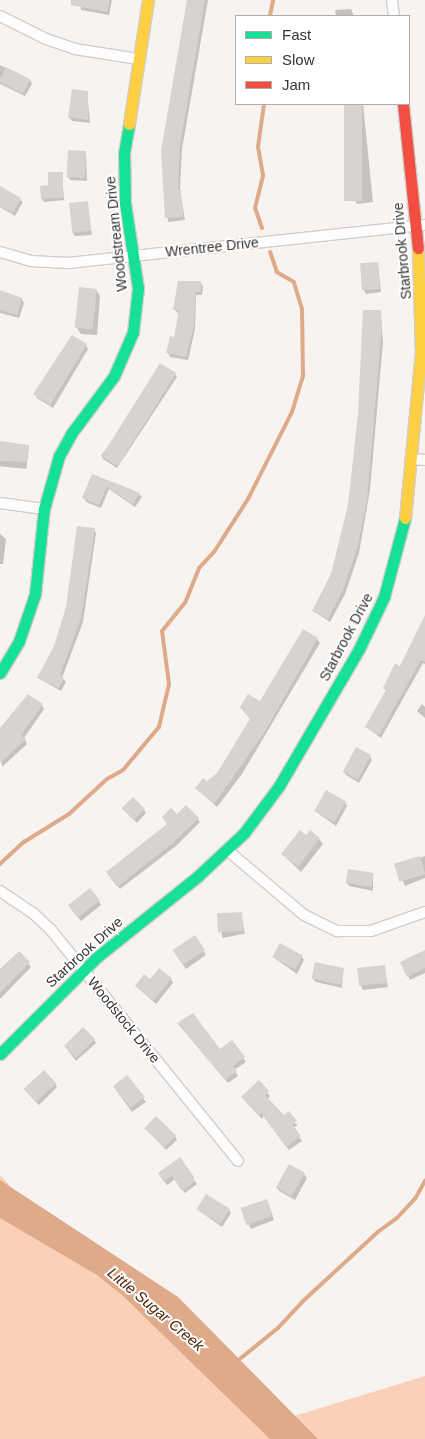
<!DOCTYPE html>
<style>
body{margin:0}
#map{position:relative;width:425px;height:1439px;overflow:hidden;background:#f7f3f0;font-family:Helvetica,sans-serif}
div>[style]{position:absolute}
.green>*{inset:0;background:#fad0b8}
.water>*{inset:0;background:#deaa8a}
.shadow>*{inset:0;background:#0003;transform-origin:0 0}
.stream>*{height:4px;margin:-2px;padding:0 2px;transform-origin:2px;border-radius:2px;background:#deaa8a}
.building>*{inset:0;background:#d7d3d1;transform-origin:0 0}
.roads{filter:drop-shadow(1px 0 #d2cecc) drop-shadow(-1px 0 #d2cecc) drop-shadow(0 1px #d2cecc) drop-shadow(0 -1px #d2cecc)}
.street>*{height:10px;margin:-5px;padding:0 5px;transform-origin:5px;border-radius:5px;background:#fefdfd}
.fast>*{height:11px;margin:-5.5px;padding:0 5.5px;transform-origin:5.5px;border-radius:5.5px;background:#16e098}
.slow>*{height:11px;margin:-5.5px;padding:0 5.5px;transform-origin:5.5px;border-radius:5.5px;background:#ffcf43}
.jam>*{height:11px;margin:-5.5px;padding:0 5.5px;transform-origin:5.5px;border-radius:5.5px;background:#f24e42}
span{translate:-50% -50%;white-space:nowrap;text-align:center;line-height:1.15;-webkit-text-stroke:4px #fff;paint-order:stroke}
.street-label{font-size:14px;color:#383432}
.water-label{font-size:15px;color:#4d1e00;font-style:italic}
.legend{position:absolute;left:235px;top:15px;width:175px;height:90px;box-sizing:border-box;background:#fff;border:1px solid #afaead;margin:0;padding:6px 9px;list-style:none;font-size:15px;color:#383432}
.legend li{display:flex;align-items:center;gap:10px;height:25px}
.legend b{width:25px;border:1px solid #afaead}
</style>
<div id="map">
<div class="green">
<div style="clip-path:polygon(0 1175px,37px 1216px,288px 1418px,425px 1376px,425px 1439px,0 1439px)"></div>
</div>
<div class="water">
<div style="clip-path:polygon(0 1180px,178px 1297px,318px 1439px,270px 1439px,122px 1295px,97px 1275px,0 1218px)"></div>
</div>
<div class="shadow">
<div style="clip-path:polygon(80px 0,112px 0,109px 15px,81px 10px)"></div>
<div style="clip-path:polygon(187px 0,208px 0,182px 149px,180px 191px,185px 220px,168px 222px,163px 151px)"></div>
<div style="clip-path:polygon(351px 9px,354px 16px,336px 16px,335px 10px)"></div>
<div style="clip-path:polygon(0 65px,30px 80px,32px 84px,25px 96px,0 84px)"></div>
<div style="clip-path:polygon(87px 92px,90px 123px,72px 121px,69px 117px)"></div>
<div style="clip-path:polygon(345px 104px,363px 104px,373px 202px,357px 204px,355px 200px)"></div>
<div style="clip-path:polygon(86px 153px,87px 181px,70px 180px,68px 176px)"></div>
<div style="clip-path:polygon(62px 174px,64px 200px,44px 202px,42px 199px,50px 186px)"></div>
<div style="clip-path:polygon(0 187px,23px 202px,15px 216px,0 207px)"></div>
<div style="clip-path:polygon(87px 202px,92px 235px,75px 236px,73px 233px)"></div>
<div style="clip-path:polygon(378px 263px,381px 292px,366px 294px,364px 290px)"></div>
<div style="clip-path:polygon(179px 282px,200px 282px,203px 286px,202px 295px,196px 295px,195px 329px,188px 360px,170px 357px,168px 353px,175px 339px,179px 314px,175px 310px)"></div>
<div style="clip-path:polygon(96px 290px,100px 296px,97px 335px,81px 334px,77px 328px)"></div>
<div style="clip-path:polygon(0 293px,22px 299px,24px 303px,19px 318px,0 313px)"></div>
<div style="clip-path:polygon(380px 311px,383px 342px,370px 490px,359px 553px,345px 594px,330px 622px,313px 611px,332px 574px,349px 505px)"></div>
<div style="clip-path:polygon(86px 345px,88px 349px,53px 408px,37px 398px,35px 394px)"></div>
<div style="clip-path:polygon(175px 374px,177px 377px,117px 468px,103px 459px,101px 455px)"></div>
<div style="left:0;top:443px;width:29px;height:23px;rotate:6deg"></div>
<div style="clip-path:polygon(93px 475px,139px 494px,142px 497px,135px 507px,109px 489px,101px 508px,86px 502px,84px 498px)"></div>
<div style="clip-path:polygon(94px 529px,96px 533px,83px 622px,62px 678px,66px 682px,61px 691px,38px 678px,55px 647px)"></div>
<div style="clip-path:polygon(0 534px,6px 539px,3px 564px,0 564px)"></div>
<div style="clip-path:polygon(425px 632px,425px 664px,423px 663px,381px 738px,366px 727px,386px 691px,384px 688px)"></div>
<div style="clip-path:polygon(317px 639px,320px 643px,242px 774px,217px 807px,197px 788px,218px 774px,251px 720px,241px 708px,261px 703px)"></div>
<div style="clip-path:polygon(422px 704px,425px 707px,425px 718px,417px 711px)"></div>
<div style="clip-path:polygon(42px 705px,44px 709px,24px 738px,27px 744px,2px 767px,0 730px)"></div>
<div style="clip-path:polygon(370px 756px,372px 760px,359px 783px,346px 775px,343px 771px)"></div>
<div style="clip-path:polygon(345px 802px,347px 806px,336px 826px,315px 811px)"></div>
<div style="clip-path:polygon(124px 809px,144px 810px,146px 813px,137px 823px)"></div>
<div style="clip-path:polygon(177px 815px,198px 819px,200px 822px,176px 846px,120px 889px,110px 876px)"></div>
<div style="clip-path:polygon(306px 837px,319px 839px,323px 844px,301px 872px,282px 854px)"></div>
<div style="clip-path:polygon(425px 856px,425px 878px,405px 886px,397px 867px)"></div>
<div style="clip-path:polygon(373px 874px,373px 891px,349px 886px,347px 883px)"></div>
<div style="clip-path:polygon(99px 901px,101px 905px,81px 921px,72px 909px)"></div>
<div style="left:241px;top:913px;width:21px;height:23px;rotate:79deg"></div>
<div style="clip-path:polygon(194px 937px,206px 955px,186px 969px,176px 955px)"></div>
<div style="clip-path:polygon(19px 952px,31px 967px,0 999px,0 971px)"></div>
<div style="clip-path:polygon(425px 952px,425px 973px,410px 980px,408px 976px)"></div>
<div style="clip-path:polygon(273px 957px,302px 957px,304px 960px,297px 974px)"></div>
<div style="clip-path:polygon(384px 967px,388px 987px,363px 990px,361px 986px)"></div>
<div style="clip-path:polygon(343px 969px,342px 988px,316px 982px,313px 979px)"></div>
<div style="clip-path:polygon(171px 979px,173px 983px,156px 1004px,136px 986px)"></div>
<div style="clip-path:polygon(181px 1027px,220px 1051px,232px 1042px,246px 1062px,234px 1070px,238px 1076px,228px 1083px)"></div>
<div style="clip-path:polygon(94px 1040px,96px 1043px,76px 1061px,67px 1049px)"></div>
<div style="clip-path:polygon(127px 1077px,146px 1102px,132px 1112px,116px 1090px)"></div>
<div style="clip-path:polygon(258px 1082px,270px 1096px,267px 1099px,284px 1117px,298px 1125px,293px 1128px,302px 1141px,289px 1150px,264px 1116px,262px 1119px,245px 1101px)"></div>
<div style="clip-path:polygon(55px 1083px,57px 1087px,39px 1105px,25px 1090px)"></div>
<div style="clip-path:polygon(146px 1128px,175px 1136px,177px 1140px,166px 1150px)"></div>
<div style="clip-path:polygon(180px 1159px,197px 1184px,185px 1193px,175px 1179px,167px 1185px,159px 1174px)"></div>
<div style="clip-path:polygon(304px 1174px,307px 1178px,295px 1200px,279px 1191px,277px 1188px)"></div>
<div style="clip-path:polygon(268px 1204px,274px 1220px,251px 1229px,249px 1225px)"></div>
<div style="clip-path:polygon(198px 1210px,229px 1210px,231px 1213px,222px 1227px)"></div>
</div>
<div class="stream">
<div style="left:270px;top:16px;width:16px;rotate:-79deg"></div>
<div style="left:262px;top:228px;width:21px;rotate:-109deg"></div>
<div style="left:255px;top:208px;width:34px;rotate:-76deg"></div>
<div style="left:263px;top:175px;width:28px;rotate:-100deg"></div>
<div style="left:258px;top:147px;width:43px;rotate:-82.1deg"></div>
<div style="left:0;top:864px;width:33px;rotate:-43deg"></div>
<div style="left:24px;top:842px;width:53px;rotate:-31.9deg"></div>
<div style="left:69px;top:814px;width:52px;rotate:-42.6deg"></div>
<div style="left:107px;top:779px;width:18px;rotate:-29deg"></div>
<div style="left:123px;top:770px;width:56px;rotate:-50.1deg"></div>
<div style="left:159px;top:727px;width:44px;rotate:-76.9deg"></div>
<div style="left:169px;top:684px;width:53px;rotate:-97.5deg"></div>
<div style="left:162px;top:631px;width:36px;rotate:-51deg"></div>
<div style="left:185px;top:603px;width:38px;rotate:-68deg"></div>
<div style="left:199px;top:568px;width:22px;rotate:-47deg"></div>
<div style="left:214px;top:552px;width:63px;rotate:-57.3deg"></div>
<div style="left:248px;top:499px;width:97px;rotate:-63.2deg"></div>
<div style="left:292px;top:412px;width:39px;rotate:-73deg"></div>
<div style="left:303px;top:375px;width:66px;rotate:-90.9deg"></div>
<div style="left:302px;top:309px;width:28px;rotate:-107deg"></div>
<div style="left:294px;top:282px;width:20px;rotate:-150deg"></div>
<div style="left:277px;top:272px;width:21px;rotate:-109deg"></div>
<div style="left:236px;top:1362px;width:54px;rotate:-39deg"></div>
<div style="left:278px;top:1328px;width:35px;rotate:-47deg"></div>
<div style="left:302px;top:1302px;width:105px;rotate:-42.7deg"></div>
<div style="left:379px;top:1231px;width:22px;rotate:-36deg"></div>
<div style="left:397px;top:1218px;width:26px;rotate:-47deg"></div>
<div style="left:415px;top:1199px;width:21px;rotate:-61deg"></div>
</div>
<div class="building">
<div style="clip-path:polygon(71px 0,110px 0,107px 12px,71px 5px)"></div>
<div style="clip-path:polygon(187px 0,205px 0,180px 145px,178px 190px,181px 190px,183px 217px,165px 218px,161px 151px)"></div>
<div style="left:6px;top:67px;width:27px;height:16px;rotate:27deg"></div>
<div style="clip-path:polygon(72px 89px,88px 91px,88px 120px,68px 117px)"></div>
<div style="left:344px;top:104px;width:18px;height:97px"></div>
<div style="left:68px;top:150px;width:18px;height:27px;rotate:3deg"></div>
<div style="clip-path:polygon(48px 172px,63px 172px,63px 198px,41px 199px,40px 186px,48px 185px)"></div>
<div style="clip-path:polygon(0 186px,21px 198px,13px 213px,0 206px)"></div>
<div style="left:88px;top:201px;width:30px;height:19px;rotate:84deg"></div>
<div style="left:378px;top:262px;width:27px;height:18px;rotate:86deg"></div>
<div style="clip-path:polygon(178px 281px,201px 281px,201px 292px,195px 292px,194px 325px,186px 357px,166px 353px,170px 336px,174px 337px,179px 310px,173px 310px)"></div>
<div style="left:79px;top:287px;width:18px;height:41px;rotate:6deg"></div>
<div style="clip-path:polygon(0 290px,22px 298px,17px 315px,0 310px)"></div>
<div style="clip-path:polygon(363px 310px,381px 310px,382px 325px,367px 501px,357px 549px,343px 590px,328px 619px,312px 611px,331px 574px,348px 505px,358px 413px)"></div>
<div style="clip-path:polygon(72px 335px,87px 344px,50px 405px,33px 394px)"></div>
<div style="left:160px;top:363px;width:19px;height:110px;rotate:32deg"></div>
<div style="clip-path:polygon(0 441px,29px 445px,27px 462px,0 461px)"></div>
<div style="clip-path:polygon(92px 474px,128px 488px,140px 493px,133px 504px,107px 487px,99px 505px,82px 498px)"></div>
<div style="clip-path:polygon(77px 526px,95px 528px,81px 618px,60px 675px,64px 678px,59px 688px,37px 678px,54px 646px,66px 607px)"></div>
<div style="clip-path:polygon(425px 615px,425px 662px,421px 660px,379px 735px,365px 727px,386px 690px,383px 688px,395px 663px,400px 666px)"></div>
<div style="clip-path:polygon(303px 629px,318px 638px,264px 733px,214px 804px,195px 788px,203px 778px,207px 781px,217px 773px,250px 719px,240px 707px,248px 694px,260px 701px)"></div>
<div style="clip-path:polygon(28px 694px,43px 704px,21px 735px,26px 739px,0 763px,0 728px)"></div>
<div style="left:356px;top:747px;width:17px;height:28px;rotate:28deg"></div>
<div style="left:326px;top:790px;width:23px;height:24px;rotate:29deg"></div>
<div style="left:133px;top:797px;width:17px;height:16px;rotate:45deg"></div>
<div style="clip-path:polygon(186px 805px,199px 818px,174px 842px,117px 887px,106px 872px,167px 824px,162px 817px,171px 808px,177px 814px)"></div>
<div style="clip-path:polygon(300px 830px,306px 835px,310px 830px,320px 838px,298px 867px,281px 854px)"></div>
<div style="left:420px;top:856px;width:19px;height:27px;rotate:74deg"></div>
<div style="left:348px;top:869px;width:26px;height:14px;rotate:9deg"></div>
<div style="left:90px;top:888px;width:16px;height:28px;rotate:52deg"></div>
<div style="left:242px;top:912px;width:19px;height:25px;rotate:87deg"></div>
<div style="left:195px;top:935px;width:18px;height:27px;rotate:56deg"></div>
<div style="left:280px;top:943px;width:26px;height:16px;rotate:29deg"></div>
<div style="clip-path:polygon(425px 950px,425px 968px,407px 977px,400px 962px)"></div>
<div style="clip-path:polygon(19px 951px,30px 962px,0 993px,0 969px)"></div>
<div style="left:315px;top:962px;width:30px;height:17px;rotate:12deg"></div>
<div style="left:385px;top:965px;width:18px;height:28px;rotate:84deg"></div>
<div style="clip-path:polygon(159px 968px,172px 978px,153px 1001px,135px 986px,144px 974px,150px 979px)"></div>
<div style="clip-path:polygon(193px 1013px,220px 1049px,232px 1040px,245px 1057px,233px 1066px,237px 1071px,225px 1080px,177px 1023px)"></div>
<div style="left:83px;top:1027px;width:17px;height:27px;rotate:45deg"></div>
<div style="left:44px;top:1070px;width:18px;height:28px;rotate:47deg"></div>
<div style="left:127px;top:1075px;width:28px;height:18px;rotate:51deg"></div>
<div style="clip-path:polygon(259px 1080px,269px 1091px,265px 1095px,284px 1115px,289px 1111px,297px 1121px,292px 1124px,301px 1136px,286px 1147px,261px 1113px,259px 1116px,241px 1097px)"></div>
<div style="left:156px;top:1116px;width:28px;height:17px;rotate:44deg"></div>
<div style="clip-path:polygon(180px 1157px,194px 1177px,194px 1182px,182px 1191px,172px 1176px,164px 1182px,158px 1173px)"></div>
<div style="left:289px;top:1164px;width:18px;height:27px;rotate:29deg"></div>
<div style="left:206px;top:1194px;width:28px;height:18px;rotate:32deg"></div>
<div style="left:267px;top:1199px;width:18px;height:28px;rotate:71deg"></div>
</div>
<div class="roads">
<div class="street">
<div style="left:392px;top:0;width:16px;rotate:83deg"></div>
<div style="left:0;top:16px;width:51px;rotate:26.6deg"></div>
<div style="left:46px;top:39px;width:31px;rotate:19deg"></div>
<div style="left:75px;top:49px;width:64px;rotate:9deg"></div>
<div style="left:0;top:252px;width:32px;rotate:16deg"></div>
<div style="left:31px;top:261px;width:37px;rotate:3deg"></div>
<div style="left:68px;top:263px;width:359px;rotate:-6.1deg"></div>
<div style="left:412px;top:459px;width:13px;rotate:4deg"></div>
<div style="left:0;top:503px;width:44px;rotate:7.8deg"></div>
<div style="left:227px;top:850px;width:101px;rotate:40.2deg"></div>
<div style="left:304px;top:915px;width:37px;rotate:26deg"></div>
<div style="left:337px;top:931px;width:34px"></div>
<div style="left:371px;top:931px;width:57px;rotate:-19.4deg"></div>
<div style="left:0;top:891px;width:40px;rotate:34deg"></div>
<div style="left:33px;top:913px;width:25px;rotate:43deg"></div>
<div style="left:51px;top:930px;width:297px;rotate:51deg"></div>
</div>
<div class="fast">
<div style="left:0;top:673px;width:37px;rotate:-59deg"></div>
<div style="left:19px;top:641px;width:50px;rotate:-71.2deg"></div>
<div style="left:35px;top:594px;width:85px;rotate:-84deg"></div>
<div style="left:44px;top:509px;width:55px;rotate:-74.2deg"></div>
<div style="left:59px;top:456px;width:25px;rotate:-61deg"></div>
<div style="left:71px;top:434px;width:72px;rotate:-53.4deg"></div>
<div style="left:114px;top:376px;width:48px;rotate:-66.6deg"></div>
<div style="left:133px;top:332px;width:44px;rotate:-83.5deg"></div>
<div style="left:138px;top:288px;width:86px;rotate:-98.7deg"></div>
<div style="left:125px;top:203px;width:50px;rotate:-91.1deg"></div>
<div style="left:124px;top:153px;width:29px;rotate:-80deg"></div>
<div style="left:0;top:1054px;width:137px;rotate:-45deg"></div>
<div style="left:97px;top:957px;width:129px;rotate:-38.7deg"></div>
<div style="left:198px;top:876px;width:63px;rotate:-43.1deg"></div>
<div style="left:244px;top:833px;width:59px;rotate:-53.3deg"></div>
<div style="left:279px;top:786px;width:159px;rotate:-59.7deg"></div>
<div style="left:359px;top:649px;width:58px;rotate:-64.3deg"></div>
<div style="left:384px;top:597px;width:82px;rotate:-75.1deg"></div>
</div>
<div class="slow">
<div style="left:129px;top:124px;width:125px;rotate:-81.3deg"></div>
<div style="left:405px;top:518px;width:167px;rotate:-84.5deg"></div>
<div style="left:421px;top:352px;width:104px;rotate:-91.7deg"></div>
</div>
<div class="jam">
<div style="left:403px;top:104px;width:145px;rotate:84.1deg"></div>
</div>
</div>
<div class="street-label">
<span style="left:116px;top:234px;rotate:-96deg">Woodstream Drive</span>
<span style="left:212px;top:247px;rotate:-6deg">Wrentree Drive</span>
<span style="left:402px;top:251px;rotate:-95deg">Starbrook Drive</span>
<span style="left:346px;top:637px;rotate:-62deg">Starbrook Drive</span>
<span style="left:84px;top:952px;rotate:-42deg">Starbrook Drive</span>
<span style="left:124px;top:1020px;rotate:51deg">Woodstock Drive</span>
</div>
<div class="water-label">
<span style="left:156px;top:1309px;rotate:40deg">Little Sugar Creek</span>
</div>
<ul class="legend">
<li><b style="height:6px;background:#16e098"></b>Fast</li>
<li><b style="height:6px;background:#ffcf43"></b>Slow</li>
<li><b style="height:6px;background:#f24e42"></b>Jam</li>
</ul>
</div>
